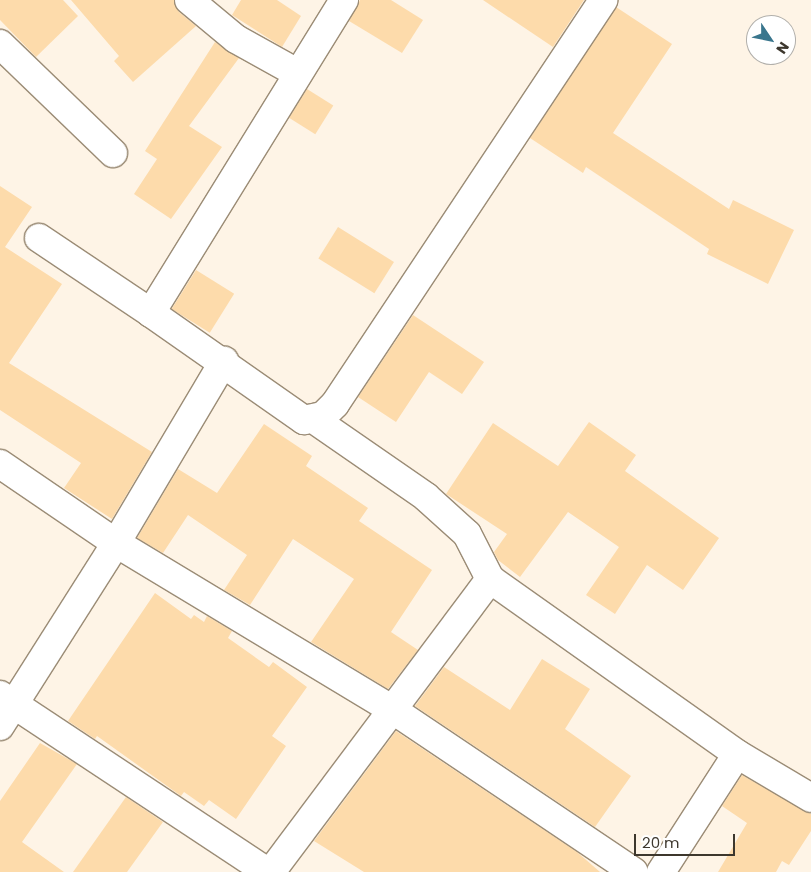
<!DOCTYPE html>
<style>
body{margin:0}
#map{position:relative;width:811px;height:872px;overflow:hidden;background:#fef4e6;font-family:Poppins,sans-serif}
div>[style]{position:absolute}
.building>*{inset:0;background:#fddbab;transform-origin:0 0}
.roads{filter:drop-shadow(1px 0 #9b8c76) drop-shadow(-1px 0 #9b8c76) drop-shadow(0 1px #9b8c76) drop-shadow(0 -1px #9b8c76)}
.street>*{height:28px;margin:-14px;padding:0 14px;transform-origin:14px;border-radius:14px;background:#fff}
span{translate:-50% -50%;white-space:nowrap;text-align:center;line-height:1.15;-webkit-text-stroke:4.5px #fff;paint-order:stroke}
.north{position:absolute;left:746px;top:15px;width:50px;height:50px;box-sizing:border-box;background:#fff;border:1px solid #b1afab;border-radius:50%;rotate:124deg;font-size:14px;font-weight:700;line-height:20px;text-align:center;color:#3d372d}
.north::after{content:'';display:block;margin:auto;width:18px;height:22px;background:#3a768d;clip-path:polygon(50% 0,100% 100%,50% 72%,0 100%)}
.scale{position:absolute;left:634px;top:834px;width:101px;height:22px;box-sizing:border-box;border:2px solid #3d372d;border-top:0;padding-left:6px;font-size:15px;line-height:18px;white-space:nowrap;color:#3d372d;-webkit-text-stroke:4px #fff;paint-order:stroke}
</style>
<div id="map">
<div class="building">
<div style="clip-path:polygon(0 0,63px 0,78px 16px,36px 57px,0 20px)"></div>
<div style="clip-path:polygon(71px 0,174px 0,179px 12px,196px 26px,133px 82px,114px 61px,119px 56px)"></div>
<div style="clip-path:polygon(241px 0,277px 0,301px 16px,282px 47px,232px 15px)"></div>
<div style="clip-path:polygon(360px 0,391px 0,423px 20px,402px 53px,349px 21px)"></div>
<div style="clip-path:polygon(483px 0,584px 0,553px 47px)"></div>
<div style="clip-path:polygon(616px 7px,672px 44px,613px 133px,729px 209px,733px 200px,794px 230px,768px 284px,707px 254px,709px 249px,586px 167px,583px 173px,530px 138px)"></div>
<div style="clip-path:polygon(215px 42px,239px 58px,189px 126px,222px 147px,171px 219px,134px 194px,157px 159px,145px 151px)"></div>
<div style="left:307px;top:89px;width:31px;height:34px;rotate:32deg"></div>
<div style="clip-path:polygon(0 186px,32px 207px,5px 247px,62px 284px,9px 363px,152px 452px,112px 519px,64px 488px,81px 463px,0 410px)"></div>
<div style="left:338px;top:227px;width:66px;height:37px;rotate:32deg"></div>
<div style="left:196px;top:270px;width:45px;height:46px;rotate:32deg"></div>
<div style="clip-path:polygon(413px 315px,484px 362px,462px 394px,429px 372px,396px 422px,358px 397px)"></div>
<div style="clip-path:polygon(589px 422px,636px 455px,625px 471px,719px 538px,683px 590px,647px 565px,615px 614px,586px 595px,619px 547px,568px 512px,520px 577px,498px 560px,494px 552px,507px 534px,446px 494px,493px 423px,558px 466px)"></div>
<div style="clip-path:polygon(264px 424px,312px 456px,306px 466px,368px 508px,359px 521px,432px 570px,391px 632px,418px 650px,388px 689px,311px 642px,354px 579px,293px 539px,250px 605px,224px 590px,247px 555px,188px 515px,163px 553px,137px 538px,178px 469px,217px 493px)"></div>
<div style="clip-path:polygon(155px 593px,191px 619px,194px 615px,204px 622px,207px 616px,232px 631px,228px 638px,269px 667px,273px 662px,307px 687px,272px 736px,286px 746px,236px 819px,209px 800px,204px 806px,184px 792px,181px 796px,97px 736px,95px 739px,68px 721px)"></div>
<div style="clip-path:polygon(542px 659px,590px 689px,565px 729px,631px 776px,595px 827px,415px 706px,444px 667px,510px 710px)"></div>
<div style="clip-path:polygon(396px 731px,577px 852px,600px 872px,364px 872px,314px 841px)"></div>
<div style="clip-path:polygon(40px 743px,77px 764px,22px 842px,64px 872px,0 872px,0 801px)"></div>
<div style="clip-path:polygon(742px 775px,811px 814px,811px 831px,789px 865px,782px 861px,776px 872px,718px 872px,747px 823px,722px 806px)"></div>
<div style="clip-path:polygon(126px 797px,163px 822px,127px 872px,73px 872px)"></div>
</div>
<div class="roads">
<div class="street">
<div style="left:189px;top:0;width:61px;rotate:39.7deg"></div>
<div style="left:236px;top:39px;width:70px;rotate:29.1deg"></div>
<div style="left:344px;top:0;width:368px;rotate:121.7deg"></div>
<div style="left:151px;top:313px;width:187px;rotate:35deg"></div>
<div style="left:304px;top:420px;width:19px;rotate:-12deg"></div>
<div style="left:323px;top:416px;width:17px;rotate:-45deg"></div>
<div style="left:335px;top:404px;width:485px;rotate:-56.4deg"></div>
<div style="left:0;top:44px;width:157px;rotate:44deg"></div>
<div style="left:39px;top:238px;width:135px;rotate:33.8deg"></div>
<div style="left:315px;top:420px;width:135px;rotate:34.7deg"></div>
<div style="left:426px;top:497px;width:55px;rotate:42.1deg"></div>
<div style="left:467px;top:534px;width:51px;rotate:62.9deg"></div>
<div style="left:490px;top:579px;width:303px;rotate:35.3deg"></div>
<div style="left:737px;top:754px;width:86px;rotate:30.7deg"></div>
<div style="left:0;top:464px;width:140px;rotate:34.3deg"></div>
<div style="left:116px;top:543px;width:323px;rotate:31.1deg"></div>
<div style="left:393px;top:710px;width:290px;rotate:33.9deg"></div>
<div style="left:0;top:695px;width:320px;rotate:33.5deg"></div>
<div style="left:0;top:726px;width:217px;rotate:-57.6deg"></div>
<div style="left:116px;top:543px;width:212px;rotate:-59.3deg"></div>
<div style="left:271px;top:872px;width:366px;rotate:-53.2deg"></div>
<div style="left:661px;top:872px;width:140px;rotate:-57.2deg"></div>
</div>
</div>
<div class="north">N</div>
<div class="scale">20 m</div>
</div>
